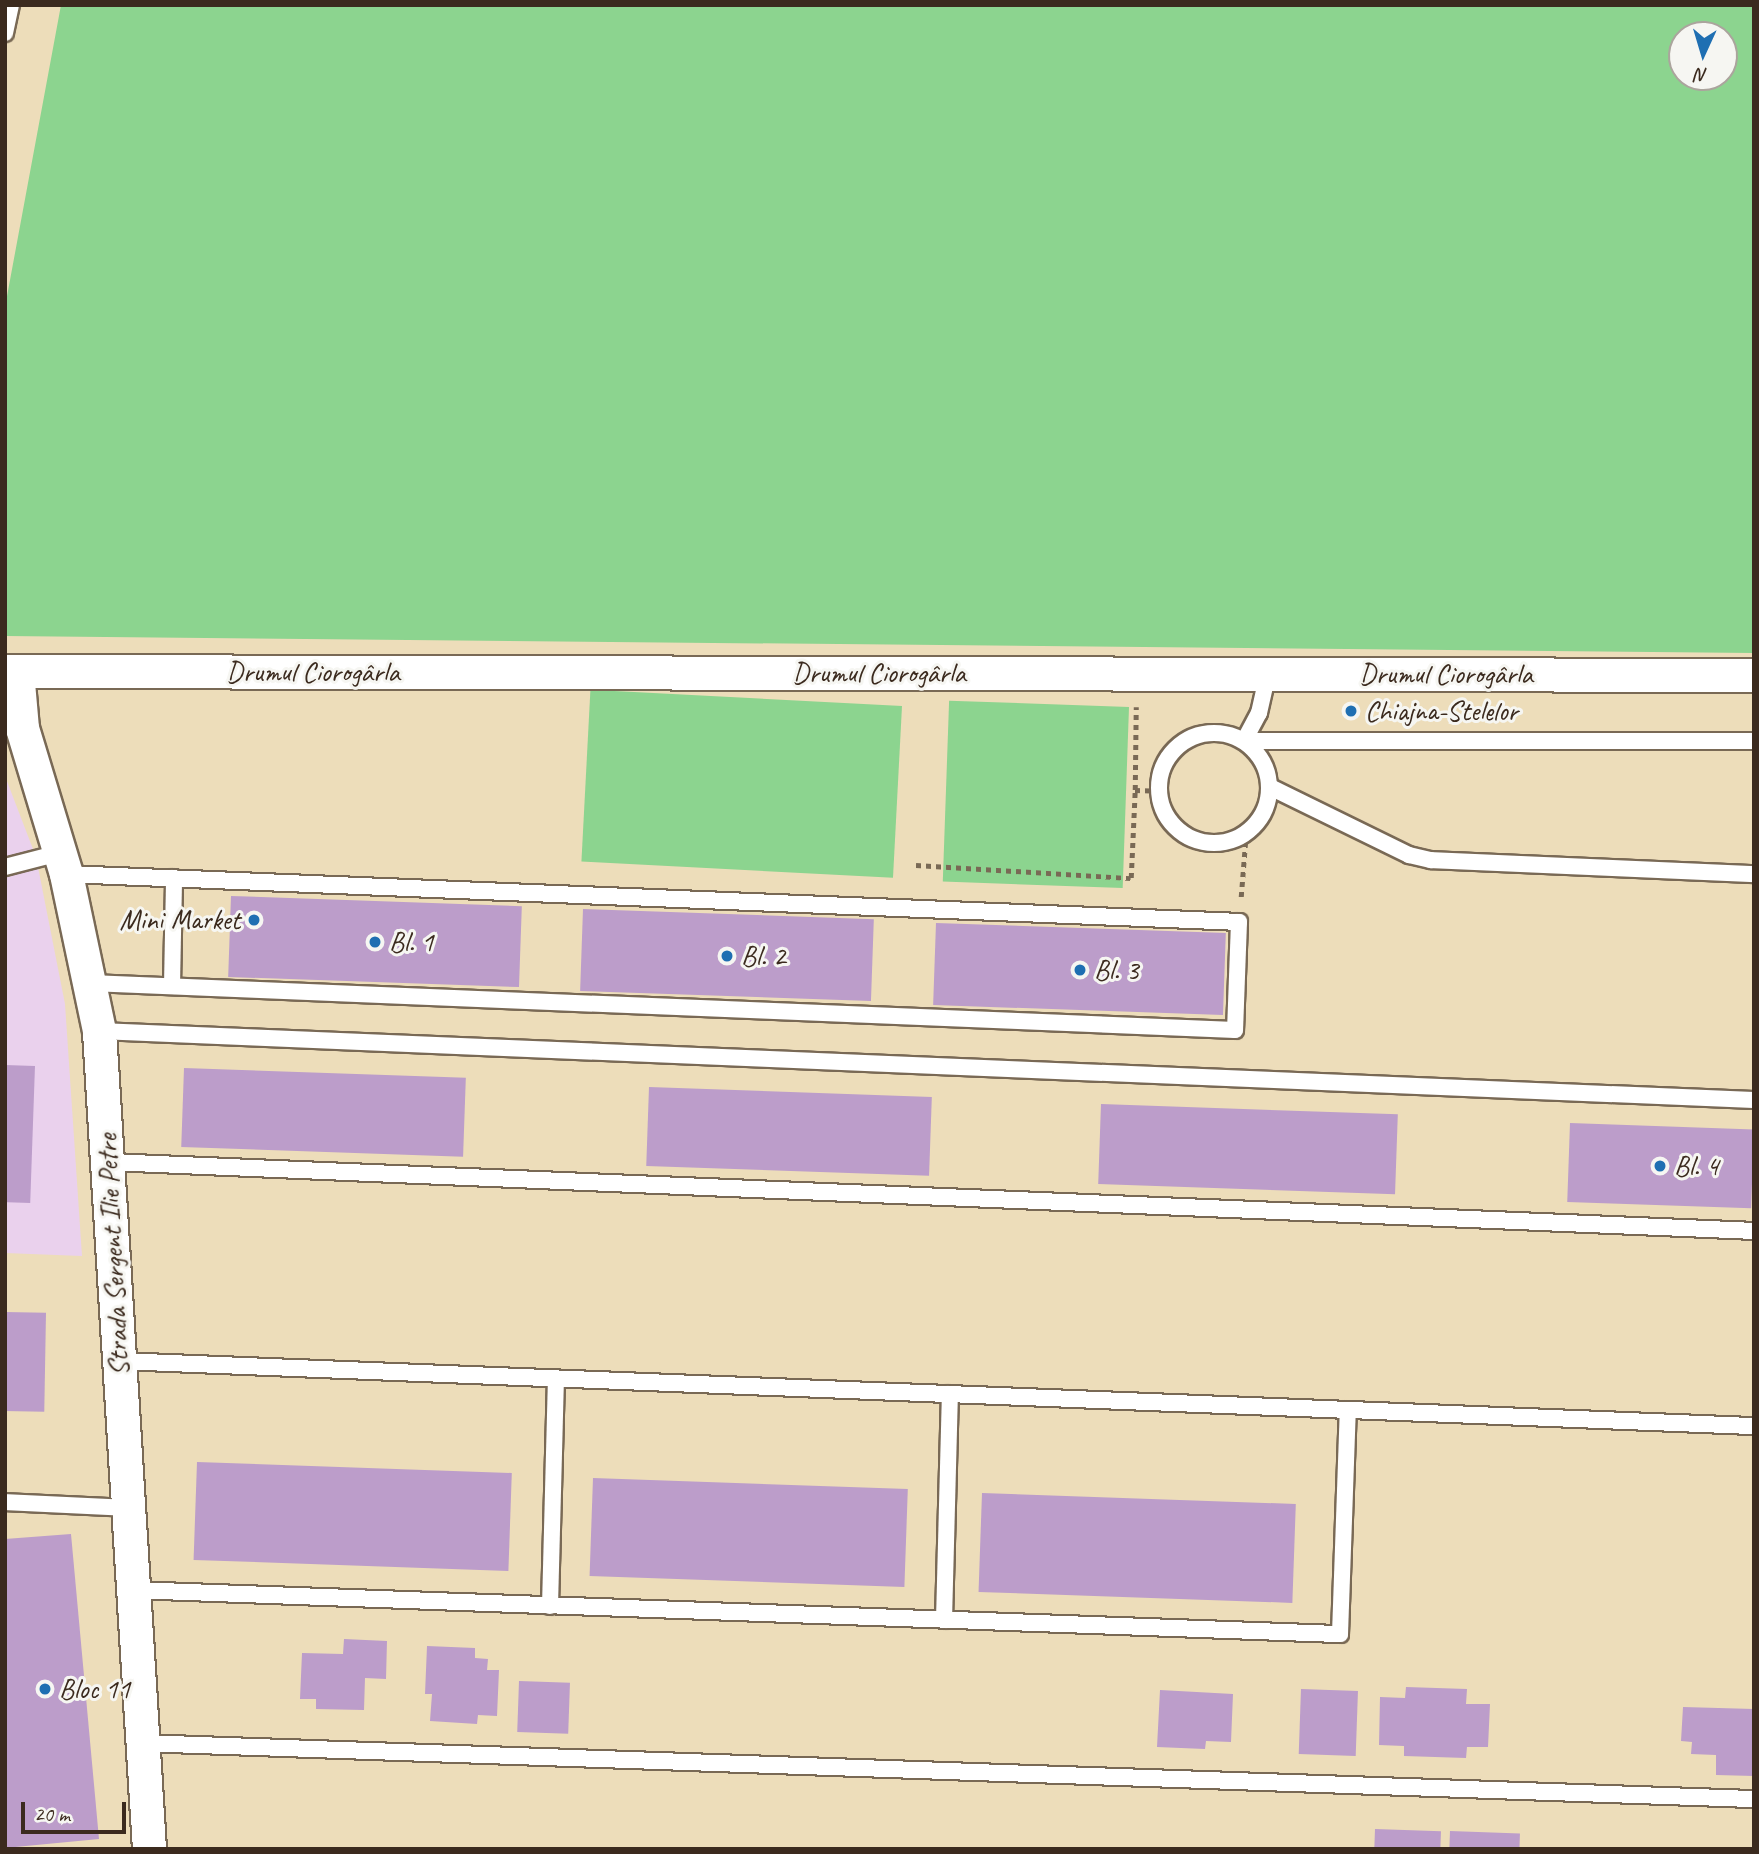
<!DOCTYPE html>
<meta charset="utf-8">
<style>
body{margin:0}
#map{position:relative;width:1759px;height:1854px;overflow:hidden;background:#edddba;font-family:Caveat,sans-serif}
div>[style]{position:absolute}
.built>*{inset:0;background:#ead1ed}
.green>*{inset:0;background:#8cd48f;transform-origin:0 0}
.building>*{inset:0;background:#bc9dca;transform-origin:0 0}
.path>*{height:4.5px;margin-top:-2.25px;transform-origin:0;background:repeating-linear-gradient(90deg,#796955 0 5px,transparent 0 10px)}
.roads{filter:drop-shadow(2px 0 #796955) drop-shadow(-2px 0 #796955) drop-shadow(0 2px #796955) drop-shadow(0 -2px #796955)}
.service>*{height:16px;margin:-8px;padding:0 8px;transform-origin:8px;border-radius:8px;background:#fff}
.service>.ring{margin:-8px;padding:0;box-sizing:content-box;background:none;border:16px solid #fff;border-radius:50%}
.minor>*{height:33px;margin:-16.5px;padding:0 16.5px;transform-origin:16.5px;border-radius:16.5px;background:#fff}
.dots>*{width:19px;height:19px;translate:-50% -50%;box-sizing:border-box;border:4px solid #f6f6f2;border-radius:50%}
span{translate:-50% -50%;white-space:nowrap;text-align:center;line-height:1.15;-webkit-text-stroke:6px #f6f6f2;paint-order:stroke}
.street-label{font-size:28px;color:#3b2a1e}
.poi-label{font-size:28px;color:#3b2a1e}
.left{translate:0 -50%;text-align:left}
.right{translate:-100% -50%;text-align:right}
.frame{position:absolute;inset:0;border:7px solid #3b2a1e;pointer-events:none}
.north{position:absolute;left:1668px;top:21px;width:70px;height:70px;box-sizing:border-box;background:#f6f6f2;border:2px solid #aba49d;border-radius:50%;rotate:184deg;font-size:19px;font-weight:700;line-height:28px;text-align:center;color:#3b2a1e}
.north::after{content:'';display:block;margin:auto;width:24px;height:32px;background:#1f6fb2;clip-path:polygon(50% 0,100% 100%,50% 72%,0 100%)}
.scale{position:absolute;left:21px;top:1802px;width:105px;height:32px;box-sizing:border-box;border:4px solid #3b2a1e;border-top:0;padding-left:9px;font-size:21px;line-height:24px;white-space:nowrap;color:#3b2a1e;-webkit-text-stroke:5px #f6f6f2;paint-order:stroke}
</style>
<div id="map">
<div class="built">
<div style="clip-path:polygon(5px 776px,36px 857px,65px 1004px,82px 1256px,5px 1253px)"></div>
</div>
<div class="green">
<div style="clip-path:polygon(evenodd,61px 5px,1754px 5px,1754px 653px,5px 636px,5px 307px,61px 5px,1682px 35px,1724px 35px,1724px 77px,1682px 77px,1682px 35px)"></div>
<div style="left:902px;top:706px;width:172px;height:312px;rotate:93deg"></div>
<div style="left:1129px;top:707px;width:181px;height:180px;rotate:92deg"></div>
</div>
<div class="building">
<div style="left:231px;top:896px;width:291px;height:81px;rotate:2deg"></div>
<div style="left:583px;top:909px;width:291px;height:82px;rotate:2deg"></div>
<div style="left:936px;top:923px;width:290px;height:82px;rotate:2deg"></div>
<div style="left:5px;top:1065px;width:30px;height:137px;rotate:2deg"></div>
<div style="left:184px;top:1068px;width:282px;height:79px;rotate:2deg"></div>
<div style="left:649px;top:1087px;width:283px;height:79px;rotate:2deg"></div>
<div style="left:1101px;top:1104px;width:297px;height:80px;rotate:2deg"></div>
<div style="left:1570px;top:1123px;width:184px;height:79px;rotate:2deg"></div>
<div style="left:5px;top:1312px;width:41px;height:99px;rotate:1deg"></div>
<div style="left:197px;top:1462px;width:315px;height:98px;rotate:2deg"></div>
<div style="left:593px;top:1478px;width:315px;height:98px;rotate:2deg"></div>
<div style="left:982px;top:1493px;width:314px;height:99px;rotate:2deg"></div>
<div style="clip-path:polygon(71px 1534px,99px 1839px,5px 1848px,5px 1539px)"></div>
<div style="clip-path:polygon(344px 1639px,387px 1641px,386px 1679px,365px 1678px,364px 1710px,316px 1709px,316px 1699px,300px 1699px,302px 1653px,343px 1654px)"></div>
<div style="clip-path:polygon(427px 1646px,475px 1648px,475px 1658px,488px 1659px,487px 1670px,499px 1670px,497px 1716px,478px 1715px,477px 1724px,430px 1721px,432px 1694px,425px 1694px)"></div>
<div style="left:519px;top:1681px;width:51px;height:51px;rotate:2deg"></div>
<div style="clip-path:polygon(1406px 1687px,1467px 1689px,1466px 1704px,1490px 1704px,1488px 1747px,1467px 1747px,1466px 1758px,1404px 1756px,1404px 1746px,1379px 1745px,1380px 1697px,1405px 1698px)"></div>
<div style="left:1301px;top:1689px;width:57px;height:65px;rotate:2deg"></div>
<div style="clip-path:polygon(1160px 1690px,1233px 1694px,1231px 1742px,1206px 1741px,1205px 1749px,1157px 1747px)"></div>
<div style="clip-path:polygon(1683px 1707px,1754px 1709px,1754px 1776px,1716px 1775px,1716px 1755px,1691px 1754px,1692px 1742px,1681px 1741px)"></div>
<div style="left:1375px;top:1829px;width:66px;height:20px;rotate:2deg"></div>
<div style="left:1450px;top:1831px;width:70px;height:18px;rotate:2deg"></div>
</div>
<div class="path">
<div style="left:1135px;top:790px;width:83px;rotate:-89.3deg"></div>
<div style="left:916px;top:865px;width:215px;rotate:3.5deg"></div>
<div style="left:1131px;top:878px;width:88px;rotate:-87.4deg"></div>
<div style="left:1135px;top:790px;width:24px;rotate:2deg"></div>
<div style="left:1241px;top:897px;width:63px;rotate:-85.5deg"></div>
</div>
<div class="roads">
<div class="service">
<div style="left:5px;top:33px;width:29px;rotate:-78deg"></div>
<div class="ring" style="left:1159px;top:733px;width:94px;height:94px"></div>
<div style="left:1244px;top:741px;width:510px"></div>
<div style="left:1244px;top:741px;width:32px;rotate:-62deg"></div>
<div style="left:1259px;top:713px;width:41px;rotate:-77.3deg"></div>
<div style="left:1270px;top:787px;width:155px;rotate:26.1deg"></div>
<div style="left:1409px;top:855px;width:23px;rotate:13deg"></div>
<div style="left:1431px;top:860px;width:323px;rotate:2.5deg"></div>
<div style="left:5px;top:867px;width:56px;rotate:-14.5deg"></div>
<div style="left:66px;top:874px;width:1174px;rotate:2.34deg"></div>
<div style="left:1239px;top:922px;width:108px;rotate:92.1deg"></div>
<div style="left:1235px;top:1030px;width:1146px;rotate:-177.65deg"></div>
<div style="left:172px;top:986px;width:108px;rotate:-88.9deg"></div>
<div style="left:99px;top:1031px;width:1656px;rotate:2.39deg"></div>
<div style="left:109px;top:1162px;width:1646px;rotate:2.4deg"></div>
<div style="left:119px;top:1361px;width:1636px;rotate:2.28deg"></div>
<div style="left:5px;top:1502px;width:122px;rotate:2.8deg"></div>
<div style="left:132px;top:1590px;width:1209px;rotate:2.09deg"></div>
<div style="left:1340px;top:1634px;width:224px;rotate:-88deg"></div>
<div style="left:550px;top:1606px;width:227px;rotate:-88.5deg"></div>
<div style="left:944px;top:1620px;width:226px;rotate:-88.5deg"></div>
<div style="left:140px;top:1743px;width:1615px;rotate:1.99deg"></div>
</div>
<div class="minor">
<div style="left:5px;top:671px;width:1749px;rotate:0.13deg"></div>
<div style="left:17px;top:671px;width:57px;rotate:85deg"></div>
<div style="left:22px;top:728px;width:152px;rotate:73.2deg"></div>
<div style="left:66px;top:874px;width:160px;rotate:78.1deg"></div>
<div style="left:99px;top:1031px;width:820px;rotate:86.5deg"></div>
</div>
</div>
<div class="dots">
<div style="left:1351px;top:711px;background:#1f6fb2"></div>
<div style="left:254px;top:920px;background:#1f6fb2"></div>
<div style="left:375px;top:942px;background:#1f6fb2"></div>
<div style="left:727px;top:956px;background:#1f6fb2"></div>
<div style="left:1080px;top:970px;background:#1f6fb2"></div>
<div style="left:1660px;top:1166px;background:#1f6fb2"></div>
<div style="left:45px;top:1689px;background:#1f6fb2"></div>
</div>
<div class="street-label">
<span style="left:313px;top:672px">Drumul Ciorogârla</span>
<span style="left:879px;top:673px">Drumul Ciorogârla</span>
<span style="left:1446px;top:674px">Drumul Ciorogârla</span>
<span style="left:113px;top:1255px;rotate:-93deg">Strada Sergent Ilie Petre</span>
</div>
<div class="poi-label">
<span class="left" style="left:1365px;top:711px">Chiajna-Stelelor</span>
<span class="right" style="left:240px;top:920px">Mini Market</span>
<span class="left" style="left:389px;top:942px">Bl. 1</span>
<span class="left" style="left:741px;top:956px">Bl. 2</span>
<span class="left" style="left:1094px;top:970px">Bl. 3</span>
<span class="left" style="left:1674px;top:1166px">Bl. 4</span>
<span class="left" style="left:59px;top:1689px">Bloc 11</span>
</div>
<div class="frame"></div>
<div class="north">N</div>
<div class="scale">20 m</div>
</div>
